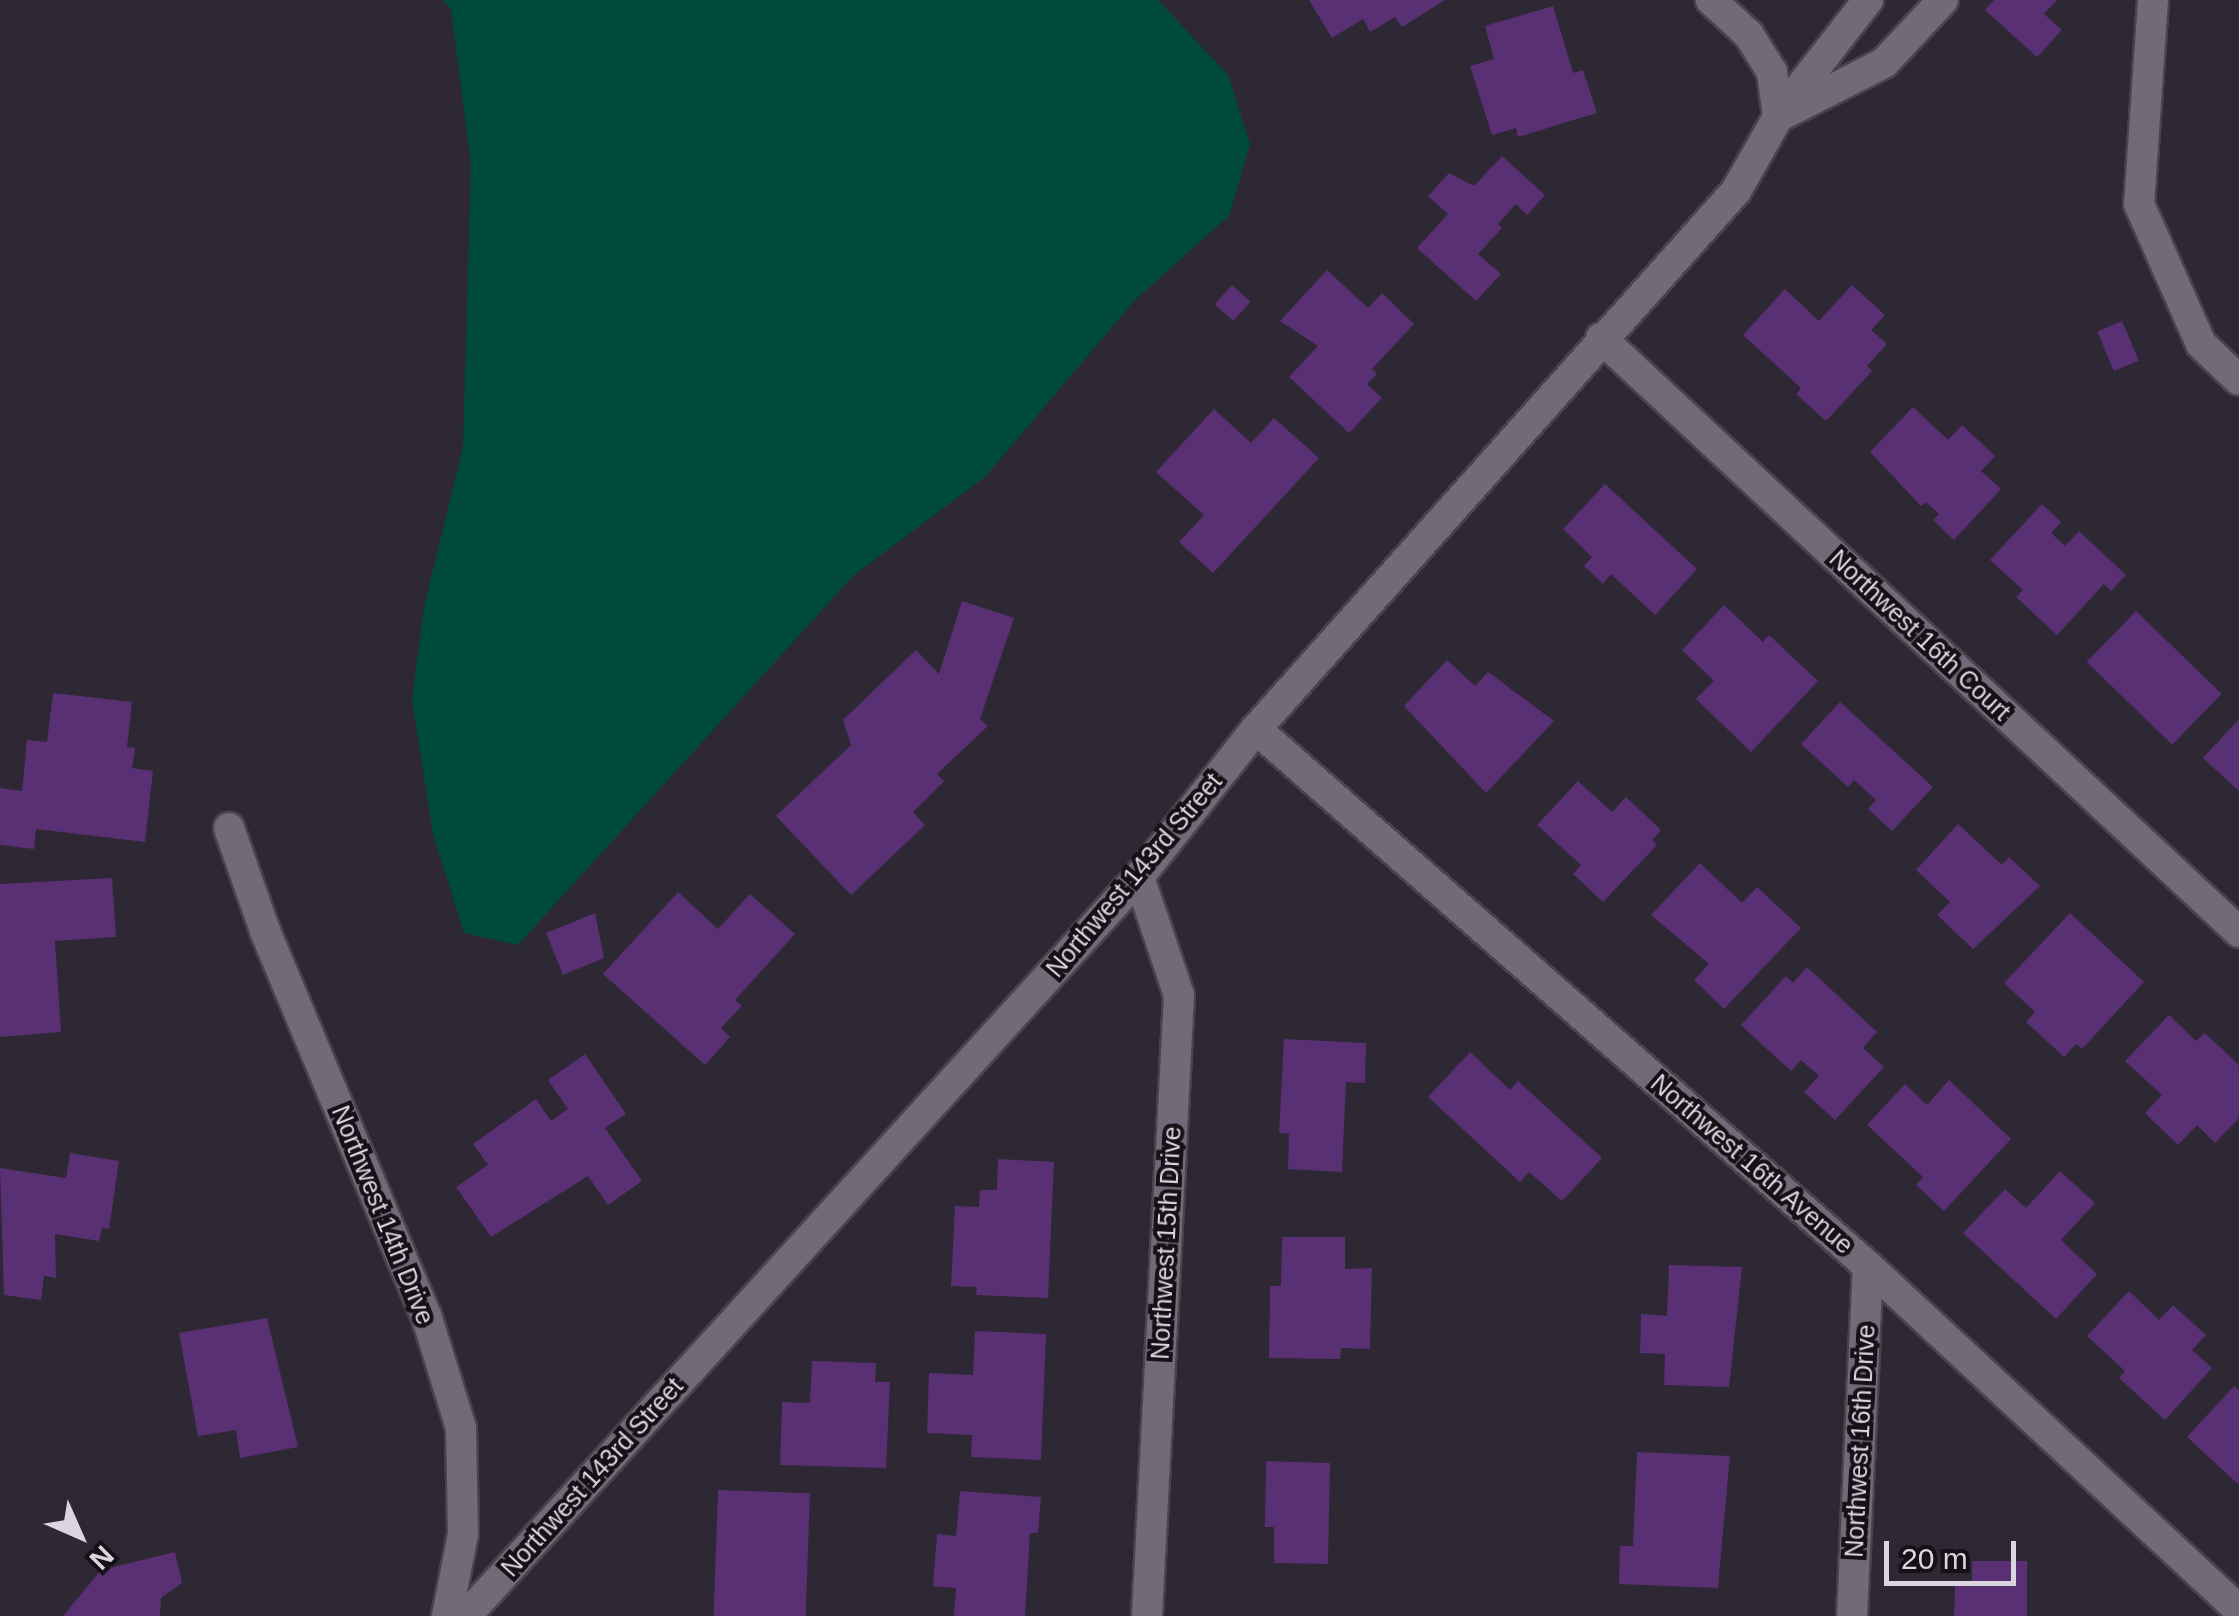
<!DOCTYPE html>
<style>
body{margin:0}
#map{position:relative;width:2239px;height:1616px;overflow:hidden;background:#2e2734;font-family:Helvetica,sans-serif}
div>[style]{position:absolute}
.water>*{inset:0;background:#004a3c}
.building>*{inset:0;background:#593073;transform-origin:0 0}
.roads{filter:drop-shadow(2px 0 #49434e) drop-shadow(-2px 0 #49434e) drop-shadow(0 2px #49434e) drop-shadow(0 -2px #49434e)}
.minor>*{height:30px;margin:-15px;padding:0 15px;transform-origin:15px;border-radius:15px;background:#726a79}
.tertiary>*{height:30px;margin:-15px;padding:0 15px;transform-origin:15px;border-radius:15px;background:#726a79}
span{translate:-50% -50%;white-space:nowrap;text-align:center;line-height:1.15;-webkit-text-stroke:8px #151117;paint-order:stroke}
.street-label{font-size:25px;color:#dad5de}
.north{position:absolute;left:30px;top:1486px;width:100px;height:100px;-webkit-text-stroke:8px #151117;paint-order:stroke;rotate:135deg;font-size:28px;font-weight:700;line-height:40px;text-align:center;color:#dad5de}
.north::after{content:'';display:block;margin:auto;width:35px;height:45px;background:#dad5de;clip-path:polygon(50% 0,100% 100%,50% 72%,0 100%)}
.scale{position:absolute;left:1884px;top:1541px;width:132px;height:45px;box-sizing:border-box;border:5px solid #dad5de;border-top:0;padding-left:12px;font-size:30px;line-height:35px;white-space:nowrap;color:#dad5de;-webkit-text-stroke:8px #151117;paint-order:stroke}
</style>
<div id="map">
<div class="water">
<div style="clip-path:polygon(443px 0,1158px 0,1228px 75px,1250px 144px,1229px 216px,1135px 300px,985px 477px,853px 576px,518px 945px,464px 933px,433px 834px,412px 700px,424px 607px,463px 447px,471px 165px,451px 9px)"></div>
</div>
<div class="building">
<div style="clip-path:polygon(1309px 0,1445px 0,1402px 27px,1395px 17px,1370px 32px,1363px 19px,1332px 38px)"></div>
<div style="clip-path:polygon(1994px 0,2057px 0,2044px 14px,2062px 30px,2037px 57px,1985px 10px)"></div>
<div style="clip-path:polygon(1553px 6px,1573px 73px,1583px 70px,1597px 113px,1518px 137px,1516px 128px,1492px 135px,1470px 66px,1494px 59px,1485px 26px)"></div>
<div style="clip-path:polygon(1502px 156px,1545px 195px,1527px 215px,1516px 204px,1498px 224px,1502px 228px,1478px 254px,1501px 274px,1476px 301px,1417px 248px,1448px 214px,1428px 196px,1449px 173px,1474px 186px)"></div>
<div style="clip-path:polygon(1327px 270px,1368px 308px,1382px 293px,1414px 324px,1372px 369px,1377px 374px,1367px 384px,1382px 398px,1349px 433px,1289px 377px,1318px 346px,1280px 321px)"></div>
<div style="left:1232px;top:285px;width:25px;height:26px;rotate:42deg"></div>
<div style="clip-path:polygon(1852px 285px,1885px 315px,1871px 330px,1887px 344px,1867px 366px,1872px 371px,1826px 421px,1796px 394px,1801px 388px,1743px 335px,1785px 289px,1819px 321px)"></div>
<div style="left:2122px;top:321px;width:43px;height:27px;rotate:67deg"></div>
<div style="clip-path:polygon(1913px 407px,1948px 440px,1962px 425px,1995px 456px,1981px 471px,2001px 489px,1954px 540px,1933px 520px,1939px 514px,1926px 502px,1921px 506px,1870px 452px)"></div>
<div style="clip-path:polygon(1214px 409px,1251px 443px,1274px 418px,1319px 458px,1213px 573px,1179px 542px,1204px 515px,1156px 472px)"></div>
<div style="clip-path:polygon(1605px 484px,1697px 569px,1655px 615px,1611px 574px,1603px 584px,1584px 566px,1592px 557px,1563px 529px)"></div>
<div style="clip-path:polygon(2042px 504px,2061px 522px,2051px 533px,2065px 546px,2079px 531px,2126px 575px,2111px 591px,2104px 584px,2057px 635px,2016px 597px,2023px 590px,1990px 560px)"></div>
<div style="clip-path:polygon(962px 601px,1014px 618px,980px 719px,988px 726px,937px 774px,944px 781px,913px 812px,925px 825px,851px 895px,776px 816px,851px 745px,843px 720px,916px 650px,939px 674px)"></div>
<div style="clip-path:polygon(1724px 605px,1763px 642px,1769px 635px,1818px 681px,1751px 752px,1696px 699px,1714px 681px,1682px 650px)"></div>
<div style="left:2136px;top:611px;width:119px;height:71px;rotate:44deg"></div>
<div style="clip-path:polygon(1447px 660px,1475px 686px,1488px 672px,1554px 721px,1486px 793px,1404px 706px)"></div>
<div style="clip-path:polygon(53px 693px,132px 702px,127px 747px,135px 748px,132px 768px,153px 771px,145px 842px,36px 829px,34px 849px,0 845px,0 788px,22px 791px,27px 740px,47px 742px)"></div>
<div style="clip-path:polygon(1840px 702px,1933px 787px,1892px 831px,1868px 809px,1876px 800px,1854px 780px,1848px 787px,1801px 744px)"></div>
<div style="clip-path:polygon(2239px 719px,2239px 791px,2203px 758px)"></div>
<div style="clip-path:polygon(1578px 781px,1612px 812px,1626px 797px,1661px 830px,1652px 840px,1657px 845px,1603px 902px,1573px 874px,1581px 865px,1537px 825px)"></div>
<div style="clip-path:polygon(1958px 824px,2002px 865px,2009px 857px,2040px 886px,1973px 949px,1937px 915px,1950px 902px,1916px 870px)"></div>
<div style="clip-path:polygon(1700px 863px,1742px 903px,1757px 887px,1801px 928px,1724px 1009px,1694px 980px,1709px 964px,1651px 915px)"></div>
<div style="clip-path:polygon(112px 878px,116px 937px,55px 941px,61px 1032px,0 1037px,0 884px)"></div>
<div style="clip-path:polygon(678px 892px,718px 929px,750px 894px,795px 934px,735px 1000px,742px 1006px,721px 1028px,730px 1037px,705px 1065px,603px 974px)"></div>
<div style="clip-path:polygon(595px 913px,604px 958px,563px 975px,546px 933px)"></div>
<div style="clip-path:polygon(2070px 913px,2144px 982px,2082px 1049px,2076px 1044px,2064px 1057px,2026px 1022px,2035px 1012px,2004px 983px)"></div>
<div style="clip-path:polygon(1807px 967px,1877px 1032px,1863px 1048px,1884px 1067px,1835px 1120px,1804px 1092px,1819px 1076px,1801px 1060px,1791px 1071px,1741px 1025px,1786px 976px,1793px 983px)"></div>
<div style="clip-path:polygon(2169px 1015px,2196px 1041px,2205px 1033px,2239px 1065px,2239px 1118px,2215px 1143px,2197px 1125px,2178px 1145px,2145px 1113px,2162px 1095px,2125px 1061px)"></div>
<div style="clip-path:polygon(1284px 1039px,1366px 1043px,1365px 1083px,1346px 1082px,1342px 1172px,1288px 1169px,1289px 1134px,1279px 1133px)"></div>
<div style="clip-path:polygon(1470px 1052px,1510px 1090px,1518px 1081px,1602px 1158px,1562px 1201px,1529px 1172px,1520px 1182px,1428px 1097px)"></div>
<div style="clip-path:polygon(585px 1054px,626px 1114px,605px 1128px,642px 1181px,608px 1205px,588px 1176px,491px 1237px,456px 1187px,488px 1165px,473px 1144px,536px 1099px,551px 1121px,568px 1109px,548px 1080px)"></div>
<div style="clip-path:polygon(1949px 1080px,2011px 1139px,1944px 1211px,1916px 1185px,1923px 1177px,1867px 1125px,1905px 1084px,1927px 1105px)"></div>
<div style="clip-path:polygon(70px 1153px,119px 1161px,109px 1229px,102px 1228px,99px 1241px,55px 1234px,56px 1278px,44px 1276px,41px 1300px,4px 1295px,0 1168px,66px 1178px)"></div>
<div style="clip-path:polygon(998px 1159px,1054px 1162px,1048px 1298px,976px 1295px,977px 1287px,951px 1286px,955px 1206px,979px 1207px,980px 1190px,997px 1190px)"></div>
<div style="clip-path:polygon(2060px 1171px,2095px 1203px,2061px 1240px,2097px 1274px,2056px 1319px,1963px 1233px,2005px 1189px,2026px 1208px)"></div>
<div style="clip-path:polygon(1282px 1237px,1345px 1237px,1345px 1269px,1372px 1268px,1370px 1349px,1341px 1348px,1340px 1359px,1269px 1358px,1270px 1286px,1281px 1286px)"></div>
<div style="clip-path:polygon(1669px 1265px,1742px 1267px,1729px 1387px,1664px 1385px,1665px 1354px,1640px 1353px,1641px 1314px,1667px 1316px)"></div>
<div style="clip-path:polygon(2129px 1291px,2159px 1320px,2173px 1305px,2206px 1335px,2192px 1350px,2212px 1368px,2165px 1420px,2119px 1378px,2125px 1371px,2087px 1336px)"></div>
<div style="clip-path:polygon(267px 1318px,298px 1447px,240px 1458px,236px 1430px,198px 1436px,179px 1333px)"></div>
<div style="clip-path:polygon(975px 1331px,1046px 1334px,1041px 1460px,971px 1457px,972px 1435px,927px 1433px,929px 1373px,973px 1375px)"></div>
<div style="clip-path:polygon(812px 1361px,876px 1363px,875px 1382px,890px 1382px,886px 1468px,780px 1465px,782px 1402px,810px 1403px)"></div>
<div style="clip-path:polygon(2234px 1386px,2239px 1390px,2239px 1485px,2187px 1437px)"></div>
<div style="clip-path:polygon(1637px 1452px,1730px 1456px,1718px 1588px,1619px 1584px,1620px 1546px,1633px 1546px)"></div>
<div style="clip-path:polygon(1266px 1461px,1330px 1463px,1328px 1564px,1274px 1563px,1274px 1527px,1265px 1527px)"></div>
<div style="left:718px;top:1490px;width:92px;height:126px;rotate:2deg"></div>
<div style="clip-path:polygon(960px 1491px,1041px 1497px,1038px 1533px,1030px 1533px,1025px 1616px,954px 1616px,956px 1588px,933px 1586px,937px 1534px,956px 1536px)"></div>
<div style="clip-path:polygon(175px 1552px,182px 1583px,161px 1598px,160px 1616px,63px 1616px,101px 1570px)"></div>
<div style="clip-path:polygon(1972px 1561px,2027px 1561px,2027px 1616px,1954px 1616px,1955px 1586px,1972px 1586px)"></div>
</div>
<div class="roads">
<div class="minor">
<div style="left:2153px;top:0;width:204px;rotate:93.9deg"></div>
<div style="left:2139px;top:204px;width:153px;rotate:66.1deg"></div>
<div style="left:2201px;top:344px;width:52px;rotate:43.5deg"></div>
<div style="left:1784px;top:108px;width:137px;rotate:-52.1deg"></div>
<div style="left:1778px;top:117px;width:119px;rotate:-27deg"></div>
<div style="left:1884px;top:63px;width:86px;rotate:-46.9deg"></div>
<div style="left:1601px;top:338px;width:872px;rotate:42.95deg"></div>
<div style="left:1256px;top:729px;width:814px;rotate:41.27deg"></div>
<div style="left:1868px;top:1266px;width:506px;rotate:42.84deg"></div>
<div style="left:229px;top:828px;width:109px;rotate:70.7deg"></div>
<div style="left:265px;top:931px;width:416px;rotate:67.3deg"></div>
<div style="left:426px;top:1315px;width:118px;rotate:72.8deg"></div>
<div style="left:461px;top:1428px;width:106px;rotate:88.9deg"></div>
<div style="left:463px;top:1534px;width:84px;rotate:101deg"></div>
<div style="left:1139px;top:877px;width:125px;rotate:71.3deg"></div>
<div style="left:1179px;top:995px;width:622px;rotate:92.95deg"></div>
<div style="left:1852px;top:1616px;width:350px;rotate:-87.4deg"></div>
</div>
<div class="tertiary">
<div style="left:466px;top:1616px;width:1000px;rotate:-47.68deg"></div>
<div style="left:1139px;top:877px;width:189px;rotate:-51.7deg"></div>
<div style="left:1256px;top:729px;width:721px;rotate:-48.26deg"></div>
<div style="left:1736px;top:191px;width:85px;rotate:-60.4deg"></div>
<div style="left:1778px;top:117px;width:45px;rotate:-97.6deg"></div>
<div style="left:1772px;top:72px;width:44px;rotate:-121.9deg"></div>
<div style="left:1749px;top:35px;width:52px;rotate:-137.4deg"></div>
</div>
</div>
<div class="street-label">
<span style="left:1920px;top:635px;rotate:43deg">Northwest 16th Court</span>
<span style="left:1134px;top:875px;rotate:-50deg">Northwest 143rd Street</span>
<span style="left:1752px;top:1164px;rotate:41deg">Northwest 16th Avenue</span>
<span style="left:383px;top:1215px;rotate:68deg">Northwest 14th Drive</span>
<span style="left:1166px;top:1243px;rotate:-87deg">Northwest 15th Drive</span>
<span style="left:1860px;top:1441px;rotate:-87deg">Northwest 16th Drive</span>
<span style="left:592px;top:1477px;rotate:-48deg">Northwest 143rd Street</span>
</div>
<div class="north">N</div>
<div class="scale">20 m</div>
</div>
